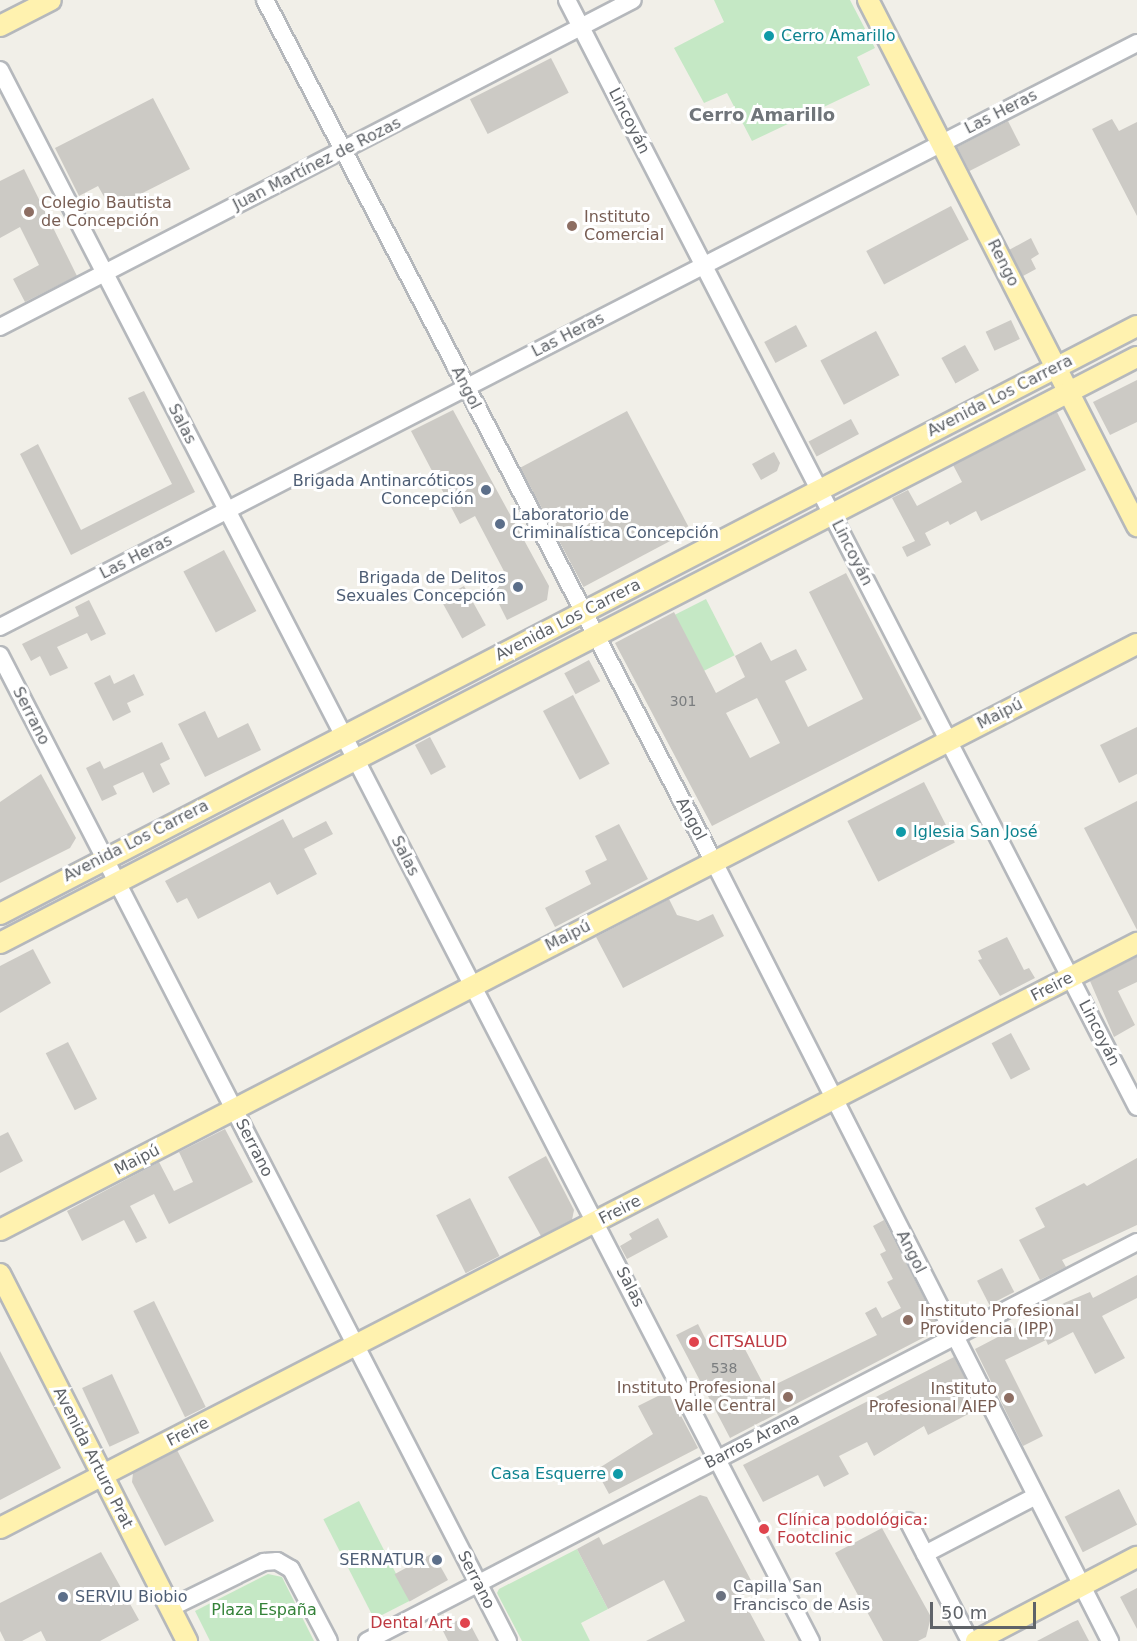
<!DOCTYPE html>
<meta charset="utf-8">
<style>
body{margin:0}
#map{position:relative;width:1137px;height:1641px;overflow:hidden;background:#f1efe8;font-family:"DejaVu Sans",sans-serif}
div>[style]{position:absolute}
.green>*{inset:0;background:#c5e8c5;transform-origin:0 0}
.building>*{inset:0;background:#cccac5;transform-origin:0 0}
.roads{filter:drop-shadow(2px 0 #b5b8bc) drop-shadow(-2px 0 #b5b8bc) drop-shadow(0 2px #b5b8bc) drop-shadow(0 -2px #b5b8bc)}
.minor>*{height:16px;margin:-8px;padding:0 8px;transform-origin:8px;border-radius:8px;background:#fff}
.major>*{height:20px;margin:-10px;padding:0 10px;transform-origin:10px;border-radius:10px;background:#fff2af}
.dots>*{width:16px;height:16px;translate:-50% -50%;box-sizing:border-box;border:3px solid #fff;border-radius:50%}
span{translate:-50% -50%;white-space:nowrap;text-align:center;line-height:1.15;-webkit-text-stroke:6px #fff;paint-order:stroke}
.number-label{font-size:14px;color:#7a7d7f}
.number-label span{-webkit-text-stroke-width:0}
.culture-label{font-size:16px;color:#0d838f}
.left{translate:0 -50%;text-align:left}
.right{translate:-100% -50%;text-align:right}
.street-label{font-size:16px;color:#5f6368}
.education-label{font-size:16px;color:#785e54}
.service-label{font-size:16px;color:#4e5e75}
.health-label{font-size:16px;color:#be3a42}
.worship-label{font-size:16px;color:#5b616d}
.park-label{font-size:16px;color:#348238}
.neighbourhood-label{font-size:18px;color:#70757a;font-weight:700}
.scale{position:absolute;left:930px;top:1602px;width:106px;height:27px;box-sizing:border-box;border:3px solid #5f6368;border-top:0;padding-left:8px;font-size:18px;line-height:21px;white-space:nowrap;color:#5f6368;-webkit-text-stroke:4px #fff;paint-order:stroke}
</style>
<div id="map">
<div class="green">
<div style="clip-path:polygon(714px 0,850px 0,875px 48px,857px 57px,870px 85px,752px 141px,727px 93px,704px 103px,674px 48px,724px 22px)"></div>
<div style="left:706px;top:599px;width:63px;height:36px;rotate:63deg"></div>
<div style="left:359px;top:1501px;width:112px;height:40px;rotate:63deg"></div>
<div style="clip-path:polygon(577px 1549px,608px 1609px,581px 1623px,590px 1641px,522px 1641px,497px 1593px,499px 1589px)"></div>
<div style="clip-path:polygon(268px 1574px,282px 1577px,314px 1641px,210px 1641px,195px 1611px)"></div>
</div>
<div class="building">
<div style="left:551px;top:58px;width:39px;height:91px;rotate:63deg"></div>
<div style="clip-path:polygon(153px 98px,190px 169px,111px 209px,98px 186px,79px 196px,55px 148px)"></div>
<div style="clip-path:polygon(1112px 119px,1119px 131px,1137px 122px,1137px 216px,1092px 129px)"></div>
<div style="left:1008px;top:121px;width:27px;height:57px;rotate:63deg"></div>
<div style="clip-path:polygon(24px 169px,77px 276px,25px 302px,13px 279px,39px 265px,20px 227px,0 238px,0 181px)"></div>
<div style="left:951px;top:206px;width:38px;height:96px;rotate:62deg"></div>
<div style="clip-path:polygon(1031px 238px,1039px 254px,1031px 259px,1036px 269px,1023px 276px,1009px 250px)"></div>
<div style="left:1011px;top:320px;width:21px;height:28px;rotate:65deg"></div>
<div style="left:796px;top:325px;width:24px;height:36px;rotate:62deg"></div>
<div style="left:876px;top:331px;width:50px;height:63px;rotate:62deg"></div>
<div style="left:965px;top:345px;width:29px;height:27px;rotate:61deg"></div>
<div style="clip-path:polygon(1137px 380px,1137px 422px,1110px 435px,1093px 402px)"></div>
<div style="clip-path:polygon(144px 391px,195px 492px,71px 555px,20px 454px,38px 444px,81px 530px,172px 484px,128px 398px)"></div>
<div style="clip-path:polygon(453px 410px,549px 586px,547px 600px,507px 620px,490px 586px,507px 577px,475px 516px,460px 524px,411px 431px)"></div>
<div style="left:627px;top:411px;width:135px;height:121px;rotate:62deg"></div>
<div style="clip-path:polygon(1057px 412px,1086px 470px,981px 521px,976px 511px,950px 525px,948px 521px,925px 533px,931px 545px,907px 557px,902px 547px,915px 541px,892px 498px,908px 490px,917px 506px,962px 482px,953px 465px)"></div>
<div style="left:851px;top:419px;width:17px;height:48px;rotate:62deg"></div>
<div style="clip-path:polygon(774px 452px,780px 463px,777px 471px,761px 480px,752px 464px)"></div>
<div style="left:224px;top:550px;width:69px;height:46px;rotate:62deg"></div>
<div style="clip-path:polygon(evenodd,846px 573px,922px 719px,712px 826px,615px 643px,674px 612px,716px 693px,745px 677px,735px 656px,761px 642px,771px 661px,796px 649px,807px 670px,785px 681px,808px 727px,863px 699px,809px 592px,846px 573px,757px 698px,780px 743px,750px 758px,726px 713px,757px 698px)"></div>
<div style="left:464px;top:586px;width:45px;height:27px;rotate:61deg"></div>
<div style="clip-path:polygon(89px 600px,106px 634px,91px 641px,87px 633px,57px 647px,68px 668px,50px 676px,40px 656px,31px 661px,22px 644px,79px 616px,75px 607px)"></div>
<div style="left:589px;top:660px;width:24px;height:28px;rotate:62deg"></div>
<div style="clip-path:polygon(134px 674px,144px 695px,127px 703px,131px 712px,113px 721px,94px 683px,110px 675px,114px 684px)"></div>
<div style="left:573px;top:695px;width:78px;height:34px;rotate:62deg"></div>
<div style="clip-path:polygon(205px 711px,218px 738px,248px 723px,261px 750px,205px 777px,178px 724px)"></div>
<div style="clip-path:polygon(1137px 727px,1137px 774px,1119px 783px,1100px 745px)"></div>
<div style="left:430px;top:737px;width:34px;height:17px;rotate:62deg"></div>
<div style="clip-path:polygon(162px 742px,170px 759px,160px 764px,170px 784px,153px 793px,143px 772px,113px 786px,117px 794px,102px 801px,86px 768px,100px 761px,104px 769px)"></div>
<div style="clip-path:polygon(41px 774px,76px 838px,70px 848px,0 883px,0 802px)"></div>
<div style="left:924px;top:782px;width:68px;height:86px;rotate:63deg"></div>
<div style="clip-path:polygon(1137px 801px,1137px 930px,1084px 828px)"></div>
<div style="clip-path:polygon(283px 819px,293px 838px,326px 821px,333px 834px,304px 849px,317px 874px,277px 895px,270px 882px,198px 919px,187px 898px,177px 903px,165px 881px)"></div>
<div style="clip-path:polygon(619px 824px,648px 879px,555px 927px,545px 908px,591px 884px,585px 871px,607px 860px,595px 836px)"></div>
<div style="clip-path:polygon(669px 899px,677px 915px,698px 921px,713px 914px,724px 936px,623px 988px,596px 937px)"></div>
<div style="clip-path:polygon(1007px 937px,1024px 970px,1029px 968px,1035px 978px,1000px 996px,978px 960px,982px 959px,978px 951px)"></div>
<div style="clip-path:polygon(33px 949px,51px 983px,0 1013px,0 966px)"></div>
<div style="clip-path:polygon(1137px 956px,1137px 982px,1118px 991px,1135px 1025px,1114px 1037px,1090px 981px)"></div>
<div style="left:1011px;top:1033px;width:41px;height:22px;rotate:62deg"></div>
<div style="left:68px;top:1042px;width:64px;height:25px;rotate:63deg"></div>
<div style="clip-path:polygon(225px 1129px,253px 1182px,169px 1224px,154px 1194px,130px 1206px,147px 1238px,136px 1243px,124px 1220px,82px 1241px,67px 1211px,159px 1162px,174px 1191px,193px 1182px,179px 1152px)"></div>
<div style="clip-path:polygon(8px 1132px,23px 1161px,0 1173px,0 1136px)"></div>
<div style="clip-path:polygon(546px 1156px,574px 1210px,572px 1220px,541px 1236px,508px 1177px)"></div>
<div style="clip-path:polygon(1137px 1158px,1137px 1225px,1062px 1260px,1066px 1267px,1040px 1280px,1019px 1240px,1045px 1227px,1035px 1208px,1084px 1183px,1087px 1186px)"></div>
<div style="left:470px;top:1198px;width:65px;height:38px;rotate:63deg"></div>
<div style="clip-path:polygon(658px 1218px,668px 1237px,627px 1259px,620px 1246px,632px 1239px,629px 1234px)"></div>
<div style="clip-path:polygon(884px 1220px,940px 1329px,730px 1438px,676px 1335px,698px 1324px,711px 1350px,738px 1336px,766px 1389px,877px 1335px,865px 1313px,876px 1307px,882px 1318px,901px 1308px,887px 1282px,893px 1279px,880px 1254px,886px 1251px,873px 1226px)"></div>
<div style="left:1002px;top:1268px;width:27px;height:28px;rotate:63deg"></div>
<div style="clip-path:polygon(1137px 1275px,1137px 1298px,1102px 1316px,1125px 1358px,1095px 1374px,1073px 1332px,1048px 1345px,1046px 1340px,1005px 1360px,1043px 1436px,1023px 1446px,975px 1349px,1034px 1318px,1037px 1323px,1064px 1303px,1090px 1292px,1093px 1298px)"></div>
<div style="left:154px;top:1301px;width:118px;height:23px;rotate:64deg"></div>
<div style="clip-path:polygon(0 1351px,61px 1468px,0 1500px)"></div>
<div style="clip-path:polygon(954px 1357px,980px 1408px,928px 1435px,924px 1426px,874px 1456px,867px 1442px,839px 1456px,849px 1474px,824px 1487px,818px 1475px,763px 1502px,743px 1465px)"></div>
<div style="left:112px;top:1374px;width:65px;height:33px;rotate:65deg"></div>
<div style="clip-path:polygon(668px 1391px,698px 1448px,609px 1494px,596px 1470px,653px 1434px,638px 1406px)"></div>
<div style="clip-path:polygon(177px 1450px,214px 1521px,165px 1546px,132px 1482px,133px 1473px)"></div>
<div style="left:1119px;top:1489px;width:40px;height:61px;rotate:63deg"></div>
<div style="clip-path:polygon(700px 1495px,707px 1497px,755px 1588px,741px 1596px,765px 1641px,646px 1641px,685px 1621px,664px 1580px,608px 1609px,577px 1549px,599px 1537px,603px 1545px)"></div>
<div style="clip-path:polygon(882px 1528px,931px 1617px,926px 1637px,918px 1641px,883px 1641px,835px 1553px)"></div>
<div style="clip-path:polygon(101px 1552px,139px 1620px,100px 1641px,46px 1641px,41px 1631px,22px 1641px,5px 1641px,0 1631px,0 1603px)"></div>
<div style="left:433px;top:1553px;width:31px;height:44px;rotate:61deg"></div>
<div style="clip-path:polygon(1137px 1588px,1137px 1629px,1120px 1597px)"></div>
<div style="clip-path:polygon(458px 1620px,469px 1622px,479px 1641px,448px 1641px,442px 1629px)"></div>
<div style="clip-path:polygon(1078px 1620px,1089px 1641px,1037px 1641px,1073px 1622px)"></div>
</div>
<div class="roads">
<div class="minor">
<div style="left:265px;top:0;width:972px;rotate:62.49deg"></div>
<div style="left:714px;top:862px;width:874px;rotate:63.05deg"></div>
<div style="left:567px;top:0;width:1245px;rotate:62.76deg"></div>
<div style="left:0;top:70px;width:1768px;rotate:62.7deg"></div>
<div style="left:0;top:327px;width:712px;rotate:-27.32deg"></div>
<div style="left:0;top:627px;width:1278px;rotate:-27.19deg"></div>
<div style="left:0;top:655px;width:1109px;rotate:62.74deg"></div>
<div style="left:908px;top:1521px;width:135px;rotate:62.7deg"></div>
<div style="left:925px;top:1554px;width:125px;rotate:-27.6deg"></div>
<div style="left:170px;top:1608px;width:105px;rotate:-26.1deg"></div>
<div style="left:264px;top:1562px;width:13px;rotate:-4deg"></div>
<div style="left:277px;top:1561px;width:16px;rotate:30deg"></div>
<div style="left:291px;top:1569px;width:81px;rotate:62.2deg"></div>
<div style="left:367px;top:1641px;width:867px;rotate:-27.39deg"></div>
</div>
<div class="major">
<div style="left:868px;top:0;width:591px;rotate:62.91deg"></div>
<div style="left:0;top:26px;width:57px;rotate:-27deg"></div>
<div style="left:0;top:914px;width:1280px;rotate:-27.35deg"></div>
<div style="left:0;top:943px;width:1279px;rotate:-27.27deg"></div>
<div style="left:0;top:1230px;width:1279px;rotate:-27.27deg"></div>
<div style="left:0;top:1274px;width:412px;rotate:63deg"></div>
<div style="left:0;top:1528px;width:1279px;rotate:-27.23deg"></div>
<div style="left:976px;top:1641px;width:182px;rotate:-27.6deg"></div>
</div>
</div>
<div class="dots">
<div style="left:769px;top:36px;background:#0f9aa8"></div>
<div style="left:29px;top:212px;background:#8d6e63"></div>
<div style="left:572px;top:226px;background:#8d6e63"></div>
<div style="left:486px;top:490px;background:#5c6f8a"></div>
<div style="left:500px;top:524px;background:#5c6f8a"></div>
<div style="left:518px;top:587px;background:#5c6f8a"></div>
<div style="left:901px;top:832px;background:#0f9aa8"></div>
<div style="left:908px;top:1320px;background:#8d6e63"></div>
<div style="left:694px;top:1342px;background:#e0444e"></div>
<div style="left:788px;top:1397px;background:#8d6e63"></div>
<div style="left:1009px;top:1398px;background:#8d6e63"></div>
<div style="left:618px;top:1474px;background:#0f9aa8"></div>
<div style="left:764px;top:1529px;background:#e0444e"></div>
<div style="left:437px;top:1560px;background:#5c6f8a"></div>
<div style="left:721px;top:1596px;background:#6b7280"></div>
<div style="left:63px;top:1597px;background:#5c6f8a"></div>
<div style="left:465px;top:1623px;background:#e0444e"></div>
</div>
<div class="number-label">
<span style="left:683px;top:701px">301</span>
<span style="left:724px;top:1368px">538</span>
</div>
<div class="culture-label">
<span class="left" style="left:781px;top:36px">Cerro Amarillo</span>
<span class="left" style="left:913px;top:832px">Iglesia San José</span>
<span class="right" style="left:606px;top:1474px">Casa Esquerre</span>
</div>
<div class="street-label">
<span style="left:1001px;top:112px;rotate:-27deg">Las Heras</span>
<span style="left:629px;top:121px;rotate:63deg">Lincoyán</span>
<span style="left:317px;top:164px;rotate:-27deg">Juan Martínez de Rozas</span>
<span style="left:1003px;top:263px;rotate:63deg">Rengo</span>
<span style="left:568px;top:335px;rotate:-27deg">Las Heras</span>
<span style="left:466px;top:388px;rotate:63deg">Angol</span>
<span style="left:1000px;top:396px;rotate:-27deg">Avenida Los Carrera</span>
<span style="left:182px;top:424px;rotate:63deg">Salas</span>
<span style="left:852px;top:553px;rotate:63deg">Lincoyán</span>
<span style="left:136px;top:557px;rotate:-27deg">Las Heras</span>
<span style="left:568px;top:620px;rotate:-27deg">Avenida Los Carrera</span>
<span style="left:1000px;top:714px;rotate:-27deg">Maipú</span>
<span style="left:31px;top:716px;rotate:63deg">Serrano</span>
<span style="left:691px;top:819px;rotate:62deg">Angol</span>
<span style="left:136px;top:841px;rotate:-27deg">Avenida Los Carrera</span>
<span style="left:405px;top:856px;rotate:63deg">Salas</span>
<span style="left:568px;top:936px;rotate:-27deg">Maipú</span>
<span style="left:1052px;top:987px;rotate:-27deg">Freire</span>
<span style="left:1099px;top:1033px;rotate:63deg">Lincoyán</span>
<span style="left:254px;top:1148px;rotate:63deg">Serrano</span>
<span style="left:137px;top:1160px;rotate:-27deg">Maipú</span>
<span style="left:620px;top:1210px;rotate:-27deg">Freire</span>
<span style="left:911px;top:1252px;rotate:63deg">Angol</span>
<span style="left:630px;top:1287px;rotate:63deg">Salas</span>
<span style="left:188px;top:1432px;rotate:-27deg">Freire</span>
<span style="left:752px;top:1441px;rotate:-27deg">Barros Arana</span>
<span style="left:93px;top:1458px;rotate:63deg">Avenida Arturo Prat</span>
<span style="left:476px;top:1580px;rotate:63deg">Serrano</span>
</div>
<div class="education-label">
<span class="left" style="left:41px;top:212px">Colegio Bautista<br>de Concepción</span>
<span class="left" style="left:584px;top:226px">Instituto<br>Comercial</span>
<span class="left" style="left:920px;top:1320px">Instituto Profesional<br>Providencia (IPP)</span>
<span class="right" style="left:776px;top:1397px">Instituto Profesional<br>Valle Central</span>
<span class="right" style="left:997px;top:1398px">Instituto<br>Profesional AIEP</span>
</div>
<div class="service-label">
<span class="right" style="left:474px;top:490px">Brigada Antinarcóticos<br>Concepción</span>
<span class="left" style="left:512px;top:524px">Laboratorio de<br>Criminalística Concepción</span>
<span class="right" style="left:506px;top:587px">Brigada de Delitos<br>Sexuales Concepción</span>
<span class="right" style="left:425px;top:1560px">SERNATUR</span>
<span class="left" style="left:75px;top:1597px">SERVIU Biobio</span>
</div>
<div class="health-label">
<span class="left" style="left:708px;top:1342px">CITSALUD</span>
<span class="left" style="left:777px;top:1529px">Clínica podológica:<br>Footclinic</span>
<span class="right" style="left:452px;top:1623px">Dental Art</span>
</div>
<div class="worship-label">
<span class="left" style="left:733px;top:1596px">Capilla San<br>Francisco de Asis</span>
</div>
<div class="park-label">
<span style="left:264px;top:1610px">Plaza España</span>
</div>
<div class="neighbourhood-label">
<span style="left:762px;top:115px">Cerro Amarillo</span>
</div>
<div class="scale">50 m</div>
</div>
